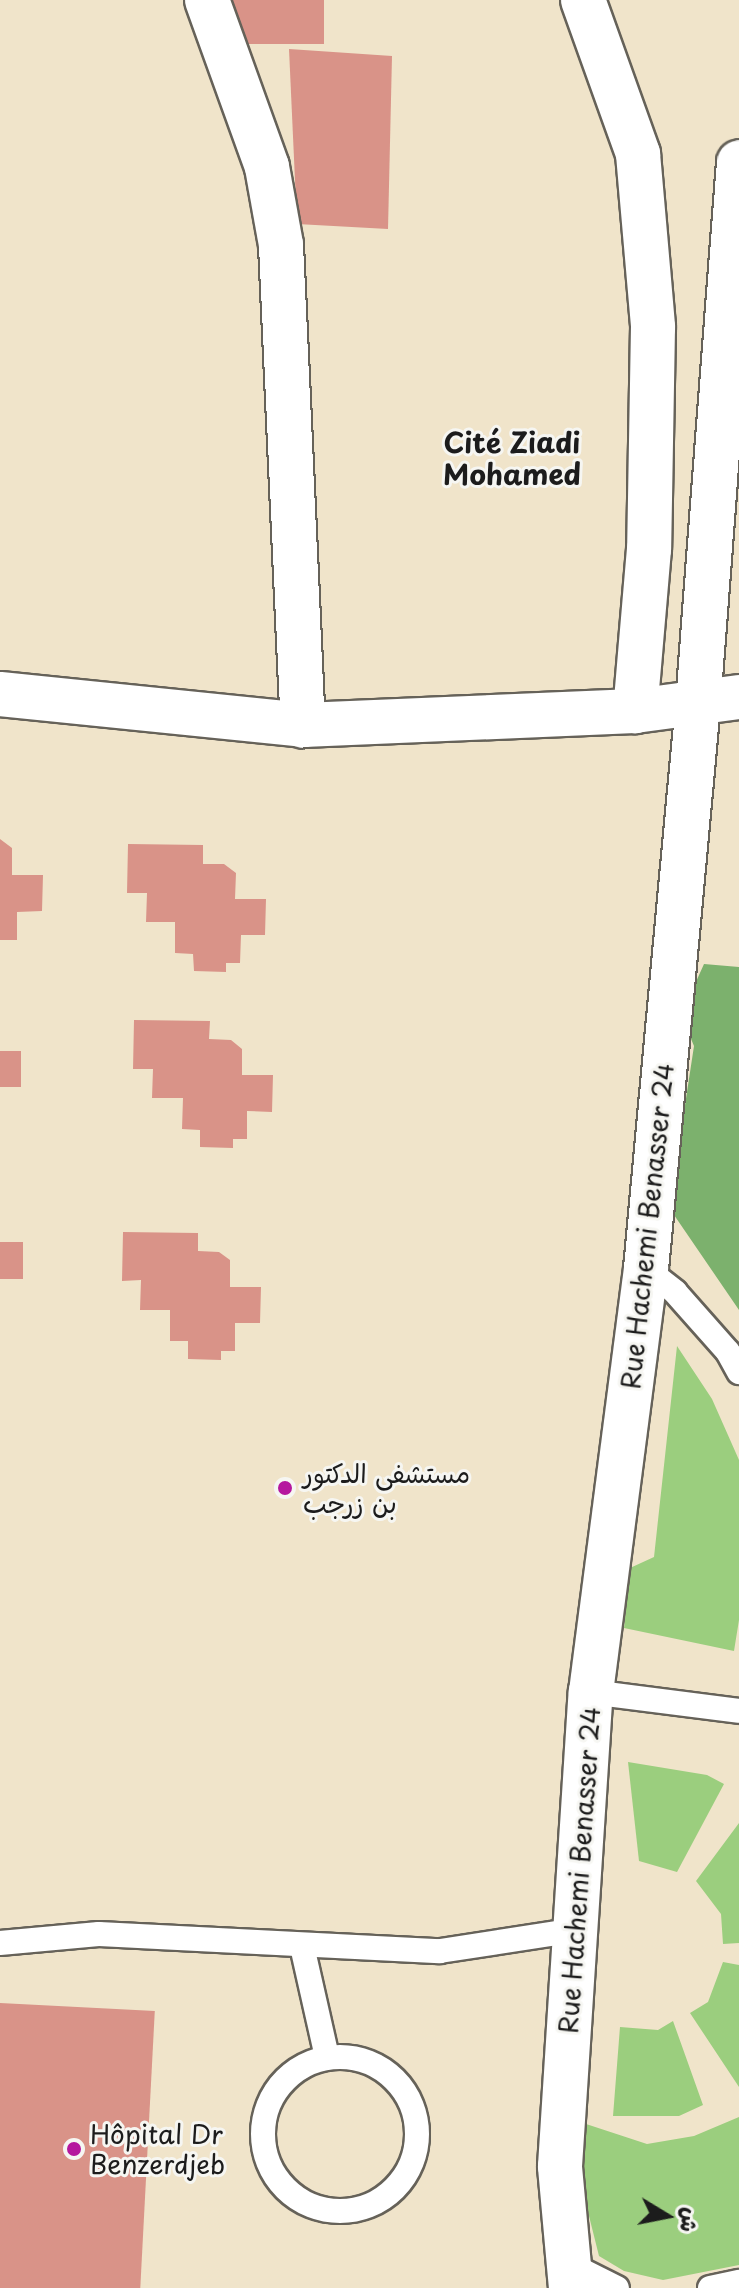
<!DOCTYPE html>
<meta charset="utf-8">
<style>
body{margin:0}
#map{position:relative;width:739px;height:2288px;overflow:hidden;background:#f0e4ca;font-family:"Playpen Sans","Playpen Sans Arabic",sans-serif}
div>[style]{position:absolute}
.green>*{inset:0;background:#9bce7e}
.forest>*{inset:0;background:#7cb16d}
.building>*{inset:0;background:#d99388;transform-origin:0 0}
.roads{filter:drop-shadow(2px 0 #666259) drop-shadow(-2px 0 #666259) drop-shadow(0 2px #666259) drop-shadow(0 -2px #666259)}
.service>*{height:24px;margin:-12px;padding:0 12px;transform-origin:12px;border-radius:12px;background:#fff}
.service>.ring{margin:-12px;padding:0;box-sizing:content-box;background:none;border:24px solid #fff;border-radius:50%}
.minor>*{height:44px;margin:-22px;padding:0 22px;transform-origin:22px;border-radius:22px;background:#fff}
.secondary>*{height:44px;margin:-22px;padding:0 22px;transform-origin:22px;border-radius:22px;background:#fff}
.dots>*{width:22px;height:22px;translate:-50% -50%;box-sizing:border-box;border:4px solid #f6f6f2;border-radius:50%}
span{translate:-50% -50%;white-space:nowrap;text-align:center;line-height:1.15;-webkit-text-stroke:6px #f6f6f2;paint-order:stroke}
.street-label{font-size:26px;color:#1c1c1c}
.poi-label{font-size:26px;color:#1c1c1c}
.left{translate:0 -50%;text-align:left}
.neighbourhood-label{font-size:28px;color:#1c1c1c;font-weight:700}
.north{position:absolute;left:627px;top:2176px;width:80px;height:80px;-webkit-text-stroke:6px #f6f6f2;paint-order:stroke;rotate:100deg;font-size:22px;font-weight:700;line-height:32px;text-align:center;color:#1c1c1c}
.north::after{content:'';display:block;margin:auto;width:28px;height:36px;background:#1c1c1c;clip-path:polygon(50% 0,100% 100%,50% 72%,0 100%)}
</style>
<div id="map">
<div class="green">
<div style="clip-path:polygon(677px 1346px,712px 1399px,739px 1460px,739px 1620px,734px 1651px,624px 1628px,630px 1568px,654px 1557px)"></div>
<div style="clip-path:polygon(628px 1762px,707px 1775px,724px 1784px,677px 1872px,639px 1861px)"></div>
<div style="clip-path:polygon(739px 1823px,739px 1943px,723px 1944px,721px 1914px,696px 1881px)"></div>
<div style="clip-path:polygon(723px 1962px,739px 1965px,739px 2087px,690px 2013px,708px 2002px)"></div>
<div style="clip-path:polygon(673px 2021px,703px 2105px,679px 2116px,613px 2116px,620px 2027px,658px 2030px)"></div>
<div style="clip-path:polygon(739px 2117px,739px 2265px,663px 2280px,624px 2271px,599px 2256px,578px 2172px,583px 2123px,647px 2144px,694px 2136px)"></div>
</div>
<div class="forest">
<div style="clip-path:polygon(704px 964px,739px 967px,739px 1310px,659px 1193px,676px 1164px,694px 1046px,681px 1015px)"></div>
</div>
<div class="building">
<div style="left:230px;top:0;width:94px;height:44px"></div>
<div style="clip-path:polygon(289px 49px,392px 56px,388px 229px,297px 224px)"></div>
<div style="clip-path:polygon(0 839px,12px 848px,12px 875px,43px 875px,42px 911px,17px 912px,17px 940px,0 940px)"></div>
<div style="clip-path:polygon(128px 844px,203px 845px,203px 864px,224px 864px,236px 873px,235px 899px,266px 899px,265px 935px,241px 935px,240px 963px,226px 963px,226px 972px,194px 971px,193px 954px,175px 953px,175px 922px,146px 922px,147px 893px,127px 893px)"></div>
<div style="clip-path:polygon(134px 1020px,210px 1021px,209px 1039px,231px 1040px,242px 1049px,242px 1075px,273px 1075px,272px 1112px,247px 1111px,247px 1139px,233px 1139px,233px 1148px,200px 1147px,200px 1130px,182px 1129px,183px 1098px,152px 1098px,153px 1069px,133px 1069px)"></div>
<div style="left:0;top:1051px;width:21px;height:36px"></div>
<div style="clip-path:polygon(123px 1232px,198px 1233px,198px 1251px,219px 1252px,230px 1260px,230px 1287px,261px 1287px,260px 1323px,235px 1323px,235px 1351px,221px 1351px,221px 1360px,188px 1359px,188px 1341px,170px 1341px,170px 1310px,140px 1310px,141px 1280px,122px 1281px)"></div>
<div style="left:0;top:1242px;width:23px;height:37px"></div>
<div style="left:0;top:2003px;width:155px;height:285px;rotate:3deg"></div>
</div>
<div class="roads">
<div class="service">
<div style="left:646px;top:1269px;width:37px;rotate:38deg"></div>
<div style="left:675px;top:1292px;width:80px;rotate:48.5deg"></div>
<div style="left:728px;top:1352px;width:23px;rotate:61deg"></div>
<div style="left:591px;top:1692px;width:149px;rotate:7.3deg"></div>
<div style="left:0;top:1943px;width:99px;rotate:-5.2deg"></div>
<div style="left:99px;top:1934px;width:341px;rotate:2.9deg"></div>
<div style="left:440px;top:1951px;width:137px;rotate:-8.8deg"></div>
<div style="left:302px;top:1946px;width:114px;rotate:77.3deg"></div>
<div class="ring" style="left:263px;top:2057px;width:130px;height:130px"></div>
<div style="left:565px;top:2262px;width:58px;rotate:26.6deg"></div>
<div style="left:710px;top:2288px;width:30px;rotate:-12deg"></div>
</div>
<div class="minor">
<div style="left:207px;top:0;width:177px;rotate:70.2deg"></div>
<div style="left:267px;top:167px;width:79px;rotate:79.8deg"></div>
<div style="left:281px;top:245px;width:481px;rotate:87.4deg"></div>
<div style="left:583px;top:0;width:164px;rotate:70.3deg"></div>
<div style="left:638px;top:154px;width:174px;rotate:85deg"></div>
<div style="left:653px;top:327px;width:222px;rotate:91deg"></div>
<div style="left:649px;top:549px;width:163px;rotate:94.9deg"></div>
<div style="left:0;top:694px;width:305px;rotate:5.8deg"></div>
<div style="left:303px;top:725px;width:332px;rotate:-2.4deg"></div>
<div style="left:635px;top:711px;width:105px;rotate:-7.7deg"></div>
</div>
<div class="secondary">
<div style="left:571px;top:2288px;width:122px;rotate:-95.2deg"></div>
<div style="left:560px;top:2166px;width:475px;rotate:-86.3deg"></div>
<div style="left:591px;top:1692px;width:427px;rotate:-82.6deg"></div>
<div style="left:646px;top:1269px;width:567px;rotate:-84.74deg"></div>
<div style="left:698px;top:704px;width:543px;rotate:-85.67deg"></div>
</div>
</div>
<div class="dots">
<div style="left:285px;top:1488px;background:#b5179e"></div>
<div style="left:74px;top:2149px;background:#b5179e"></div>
</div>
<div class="street-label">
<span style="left:647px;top:1226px;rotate:-84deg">Rue Hachemi Benasser 24</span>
<span style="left:579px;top:1870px;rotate:-86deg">Rue Hachemi Benasser 24</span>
</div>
<div class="poi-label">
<span class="left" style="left:303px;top:1488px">مستشفى الدكتور<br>بن زرجب</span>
<span class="left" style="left:90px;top:2149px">Hôpital Dr<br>Benzerdjeb</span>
</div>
<div class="neighbourhood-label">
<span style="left:512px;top:458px">Cité Ziadi<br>Mohamed</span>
</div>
<div class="north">ش</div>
</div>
